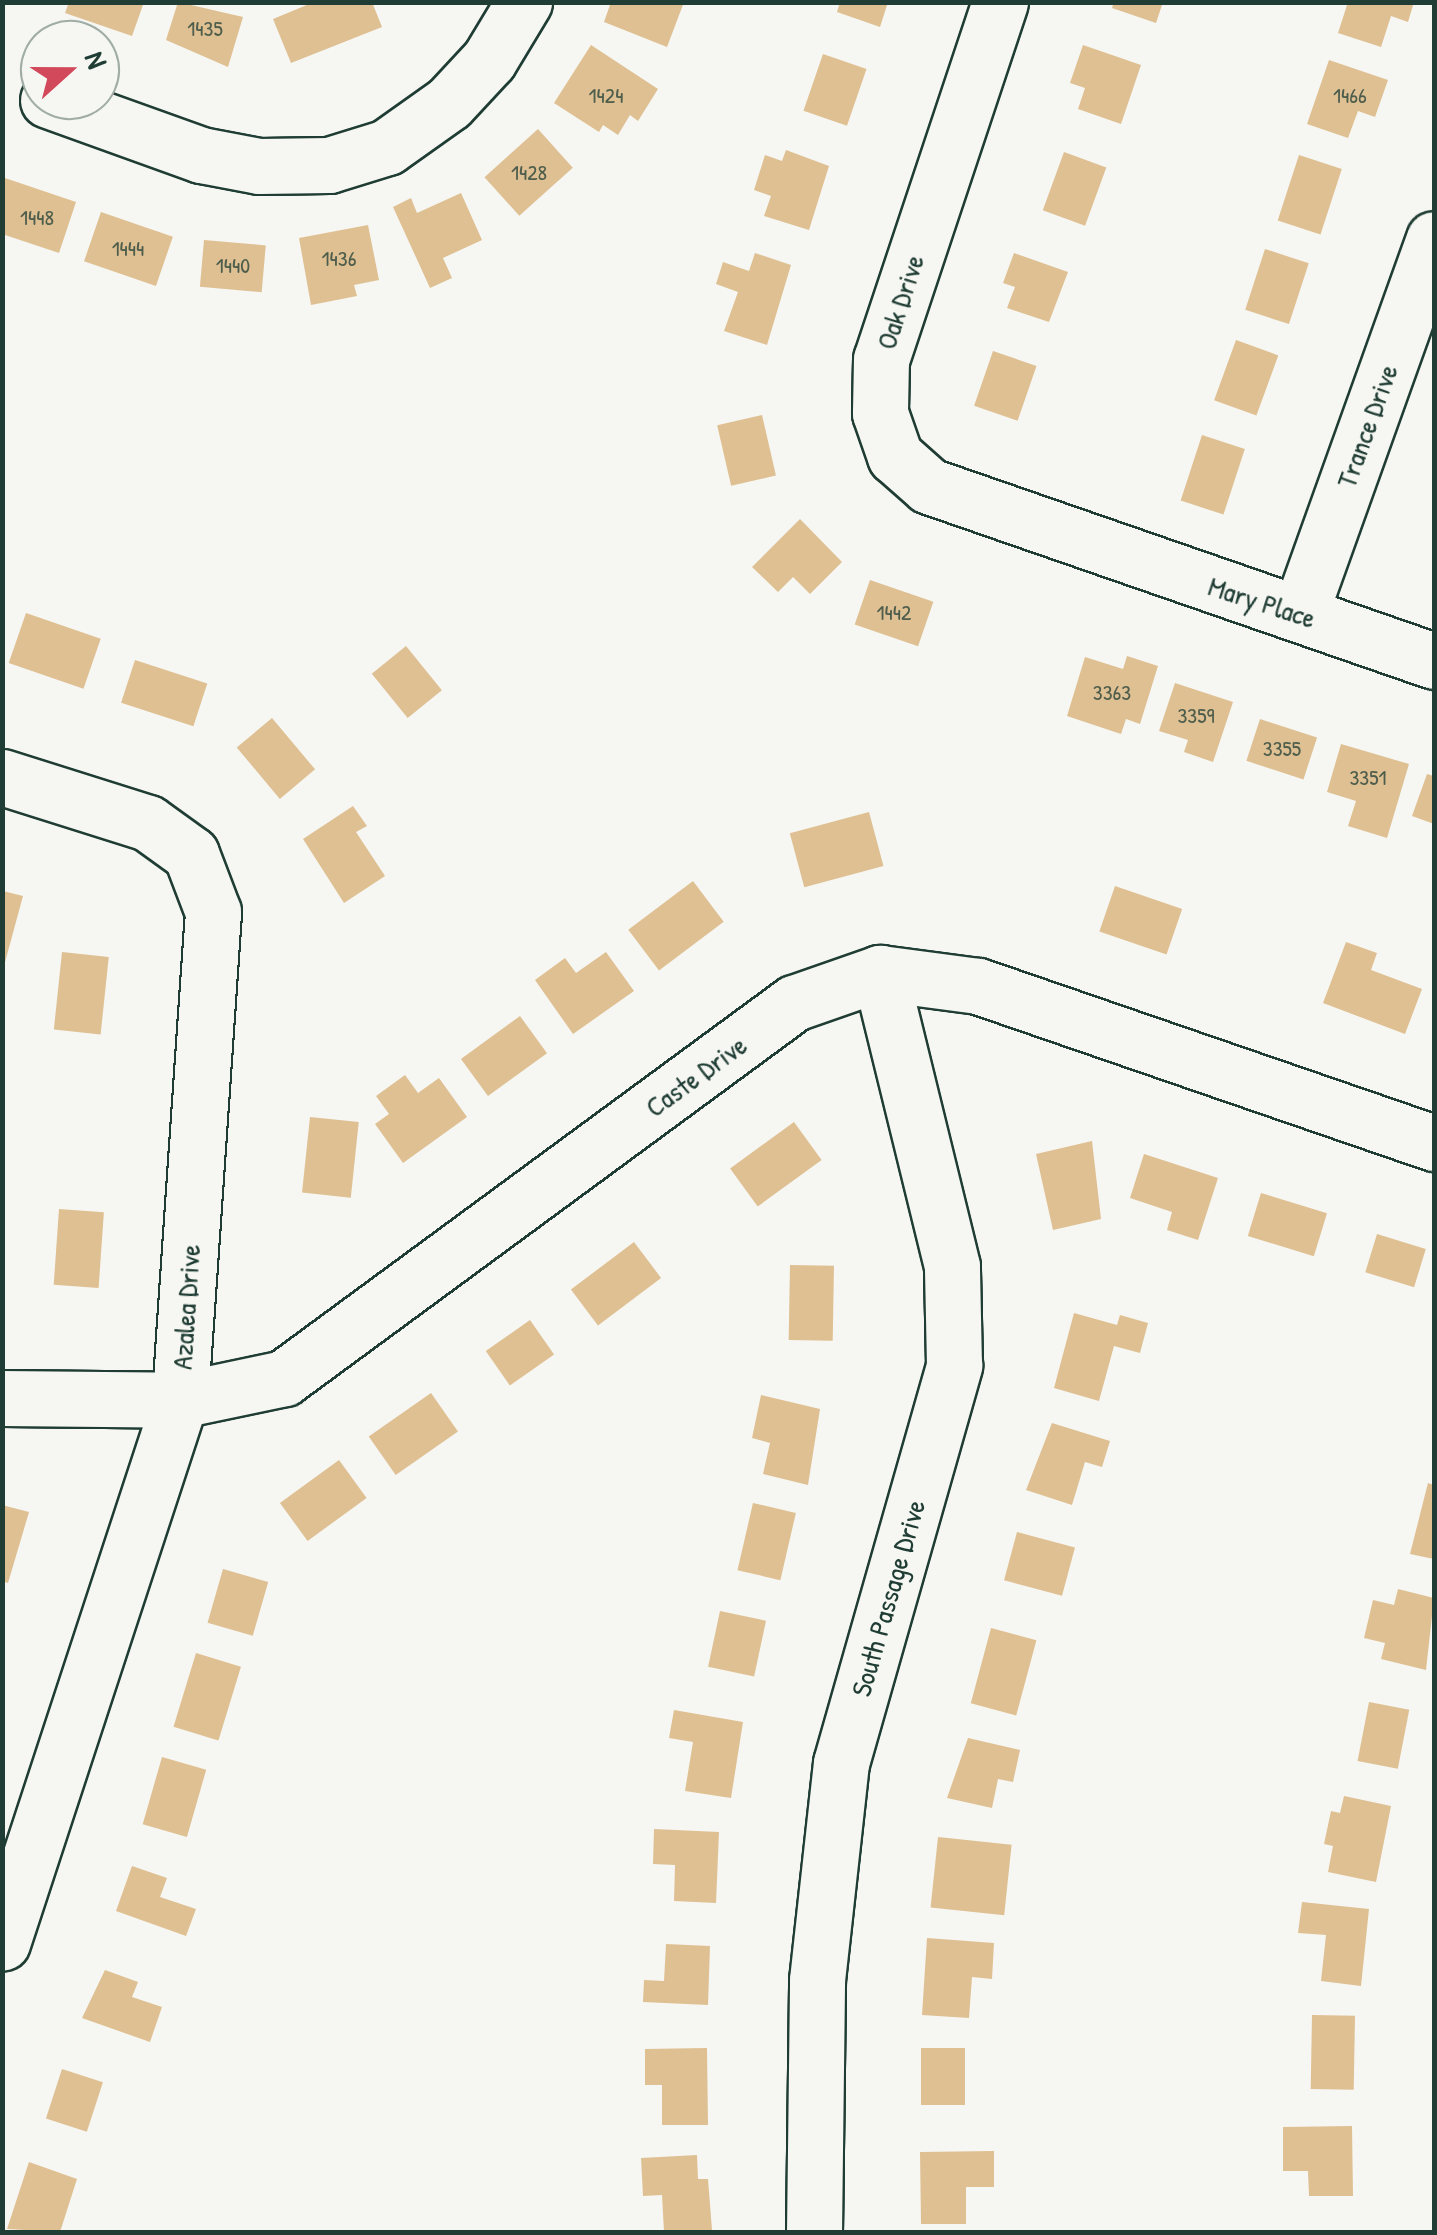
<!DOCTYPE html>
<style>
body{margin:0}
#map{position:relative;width:1437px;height:2235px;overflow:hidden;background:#f6f6f2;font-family:"Patrick Hand",sans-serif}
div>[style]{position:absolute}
.building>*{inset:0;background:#dfc092;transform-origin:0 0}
.roads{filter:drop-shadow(2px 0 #1f3d34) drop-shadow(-2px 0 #1f3d34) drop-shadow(0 2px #1f3d34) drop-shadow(0 -2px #1f3d34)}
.minor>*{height:55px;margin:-27.5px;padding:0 27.5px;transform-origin:27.5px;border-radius:27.5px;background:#f6f6f2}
span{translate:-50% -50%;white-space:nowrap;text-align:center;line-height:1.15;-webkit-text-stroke:8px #f6f6f2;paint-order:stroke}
.number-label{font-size:22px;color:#4f5e4c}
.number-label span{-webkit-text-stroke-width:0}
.street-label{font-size:28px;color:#1f3d34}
.frame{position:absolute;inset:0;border:5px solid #1f3d34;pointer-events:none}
.north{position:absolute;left:20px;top:20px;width:100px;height:100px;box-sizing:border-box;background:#f6f6f2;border:2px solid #a0aca6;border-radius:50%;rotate:69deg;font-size:28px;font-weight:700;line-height:40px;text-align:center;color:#1f3d34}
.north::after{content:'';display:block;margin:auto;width:35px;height:45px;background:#d1495b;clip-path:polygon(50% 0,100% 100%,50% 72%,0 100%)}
</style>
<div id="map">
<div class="building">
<div style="clip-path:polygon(69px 2px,144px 2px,132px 36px,65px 13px)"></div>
<div style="clip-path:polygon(178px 2px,243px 17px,228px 67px,166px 40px)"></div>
<div style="clip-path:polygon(314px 2px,372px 2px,382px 27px,291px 63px,273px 19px)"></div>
<div style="clip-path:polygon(611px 2px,684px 2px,667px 47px,604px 22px)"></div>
<div style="clip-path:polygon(840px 2px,888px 2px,880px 27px,837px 12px)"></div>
<div style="clip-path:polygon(1114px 2px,1163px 2px,1156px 23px,1112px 8px)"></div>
<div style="clip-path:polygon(1348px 2px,1414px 2px,1408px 22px,1391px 16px,1381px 47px,1338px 33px)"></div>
<div style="clip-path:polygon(591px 45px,658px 89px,638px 121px,630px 115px,618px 135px,603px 125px,599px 132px,554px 103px)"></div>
<div style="clip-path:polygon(1083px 45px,1141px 65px,1121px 124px,1078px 109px,1085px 88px,1070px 83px)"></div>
<div style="left:823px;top:54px;width:46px;height:60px;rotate:19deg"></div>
<div style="clip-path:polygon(1329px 60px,1388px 80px,1375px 117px,1358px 111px,1348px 138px,1307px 124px)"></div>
<div style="left:538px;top:129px;width:52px;height:72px;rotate:48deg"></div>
<div style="clip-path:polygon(786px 150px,829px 166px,809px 230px,764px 216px,771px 196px,754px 190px,765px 155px,782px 161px)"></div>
<div style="left:1064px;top:152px;width:45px;height:62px;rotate:20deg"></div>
<div style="left:1299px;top:155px;width:45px;height:69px;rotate:18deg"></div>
<div style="clip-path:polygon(2px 177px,76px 202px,59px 253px,2px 234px)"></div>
<div style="clip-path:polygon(461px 193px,482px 240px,443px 258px,452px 278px,430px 288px,393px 207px,411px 198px,417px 213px)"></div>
<div style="left:101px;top:212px;width:76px;height:52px;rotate:19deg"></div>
<div style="clip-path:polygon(368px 225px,379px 280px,354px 285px,357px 296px,311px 305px,299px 238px)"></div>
<div style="left:204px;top:240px;width:62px;height:47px;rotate:5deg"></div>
<div style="left:1265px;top:249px;width:46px;height:64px;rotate:18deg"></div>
<div style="clip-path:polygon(755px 253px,791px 265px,767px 345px,724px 331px,738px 292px,716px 284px,723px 262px,749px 271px)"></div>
<div style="clip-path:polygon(1014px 253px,1068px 272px,1049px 322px,1007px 308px,1015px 287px,1003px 283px)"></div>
<div style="left:1236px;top:340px;width:45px;height:64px;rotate:20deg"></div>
<div style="left:993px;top:351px;width:46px;height:58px;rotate:19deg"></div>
<div style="left:762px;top:415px;width:62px;height:46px;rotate:77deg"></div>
<div style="left:1202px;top:435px;width:45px;height:69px;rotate:18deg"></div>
<div style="clip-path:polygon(800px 519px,842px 562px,810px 594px,793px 577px,778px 592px,752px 567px)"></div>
<div style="left:870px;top:580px;width:67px;height:47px;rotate:19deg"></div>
<div style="left:26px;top:613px;width:79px;height:53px;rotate:19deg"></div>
<div style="left:406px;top:646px;width:57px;height:44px;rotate:51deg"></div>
<div style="clip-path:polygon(1127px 656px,1158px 666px,1140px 724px,1126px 719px,1121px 734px,1067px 716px,1085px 657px,1123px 669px)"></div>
<div style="left:135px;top:660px;width:76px;height:45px;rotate:18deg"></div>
<div style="clip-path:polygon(1175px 683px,1233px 702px,1213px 762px,1184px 752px,1188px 740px,1159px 731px)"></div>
<div style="left:272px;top:718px;width:67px;height:46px;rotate:50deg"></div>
<div style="left:1260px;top:719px;width:60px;height:44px;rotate:18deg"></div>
<div style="clip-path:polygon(1341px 744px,1409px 764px,1387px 838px,1348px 826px,1356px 801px,1327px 792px)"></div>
<div style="clip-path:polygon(1427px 774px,1434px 776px,1434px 824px,1412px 816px)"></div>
<div style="clip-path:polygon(353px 806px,367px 826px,356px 832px,385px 876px,344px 903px,303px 839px)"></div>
<div style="left:869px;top:812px;width:56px;height:82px;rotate:75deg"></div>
<div style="left:693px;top:881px;width:51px;height:81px;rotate:53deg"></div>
<div style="left:1115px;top:886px;width:71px;height:48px;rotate:19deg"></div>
<div style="clip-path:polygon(3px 891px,23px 896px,4px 966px,3px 966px)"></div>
<div style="clip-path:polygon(1346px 942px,1377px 953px,1371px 970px,1422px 989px,1405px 1034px,1323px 1003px)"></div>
<div style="left:62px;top:952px;width:47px;height:78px;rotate:6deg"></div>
<div style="clip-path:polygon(606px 952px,634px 991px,573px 1034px,535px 980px,565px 958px,576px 973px)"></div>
<div style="left:520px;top:1016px;width:46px;height:73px;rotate:54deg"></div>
<div style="clip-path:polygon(405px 1075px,418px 1093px,439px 1078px,467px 1117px,403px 1163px,375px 1124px,389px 1114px,376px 1096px)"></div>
<div style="left:310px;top:1117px;width:49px;height:76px;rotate:6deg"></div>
<div style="left:794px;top:1122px;width:47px;height:79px;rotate:54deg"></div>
<div style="clip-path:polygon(1092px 1141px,1101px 1219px,1053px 1230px,1036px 1154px)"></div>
<div style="clip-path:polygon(1144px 1154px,1218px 1178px,1198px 1240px,1167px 1230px,1172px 1212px,1130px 1198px)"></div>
<div style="left:1261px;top:1193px;width:69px;height:45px;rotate:17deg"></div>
<div style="left:59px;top:1209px;width:45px;height:76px;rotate:4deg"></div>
<div style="left:1377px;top:1234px;width:51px;height:40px;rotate:17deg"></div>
<div style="left:634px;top:1242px;width:45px;height:79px;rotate:53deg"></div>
<div style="left:790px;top:1265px;width:44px;height:75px;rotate:1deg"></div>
<div style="clip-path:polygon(1074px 1313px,1117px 1325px,1120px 1315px,1148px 1323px,1140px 1353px,1114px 1346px,1099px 1401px,1054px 1388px)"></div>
<div style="left:530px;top:1320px;width:42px;height:54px;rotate:55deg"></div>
<div style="left:431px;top:1393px;width:47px;height:76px;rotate:55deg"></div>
<div style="clip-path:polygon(761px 1395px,820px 1409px,808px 1485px,763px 1474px,770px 1443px,752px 1438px)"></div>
<div style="clip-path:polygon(1052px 1423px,1110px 1441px,1102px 1467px,1085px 1462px,1072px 1505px,1026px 1490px)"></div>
<div style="left:339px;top:1460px;width:47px;height:73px;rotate:54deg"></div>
<div style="clip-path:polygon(1428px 1483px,1434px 1485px,1434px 1559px,1410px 1554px)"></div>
<div style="left:753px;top:1503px;width:44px;height:69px;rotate:13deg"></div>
<div style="clip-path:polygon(2px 1505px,29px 1512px,8px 1583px,2px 1581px)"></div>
<div style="left:1017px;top:1532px;width:60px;height:50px;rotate:15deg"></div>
<div style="left:223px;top:1569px;width:47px;height:56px;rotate:16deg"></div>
<div style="clip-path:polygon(1398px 1589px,1434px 1598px,1426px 1670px,1381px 1659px,1385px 1643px,1364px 1638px,1373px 1600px,1394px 1605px)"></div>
<div style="left:720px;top:1611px;width:47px;height:57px;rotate:12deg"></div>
<div style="left:991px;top:1628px;width:47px;height:78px;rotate:15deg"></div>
<div style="left:196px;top:1653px;width:47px;height:77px;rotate:17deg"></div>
<div style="left:1369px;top:1702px;width:41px;height:60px;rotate:11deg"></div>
<div style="clip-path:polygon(674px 1710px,743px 1722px,731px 1798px,685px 1791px,693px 1742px,669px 1738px)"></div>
<div style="clip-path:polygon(968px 1738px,1020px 1750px,1013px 1782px,998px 1779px,992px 1808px,947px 1798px)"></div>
<div style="left:162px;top:1757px;width:46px;height:70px;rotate:16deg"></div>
<div style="clip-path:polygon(1344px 1796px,1391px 1806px,1376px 1882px,1328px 1872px,1333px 1846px,1324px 1844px,1331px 1811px,1340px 1813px)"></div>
<div style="clip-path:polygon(654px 1829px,719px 1832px,716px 1903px,674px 1901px,675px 1865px,653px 1864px)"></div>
<div style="left:938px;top:1837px;width:74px;height:71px;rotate:6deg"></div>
<div style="clip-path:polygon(132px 1866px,167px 1878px,160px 1897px,196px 1909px,186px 1936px,116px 1911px)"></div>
<div style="clip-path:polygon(1302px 1902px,1369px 1909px,1361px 1986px,1321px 1981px,1326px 1935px,1298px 1933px)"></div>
<div style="clip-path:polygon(927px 1938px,994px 1943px,992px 1979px,972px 1977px,969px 2018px,922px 2015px)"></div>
<div style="clip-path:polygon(666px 1944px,710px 1946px,708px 2005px,643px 2002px,644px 1980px,664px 1981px)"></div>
<div style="clip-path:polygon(105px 1970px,138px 1982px,132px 1997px,162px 2007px,150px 2042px,82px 2018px)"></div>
<div style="left:1312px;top:2015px;width:43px;height:74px;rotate:1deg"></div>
<div style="clip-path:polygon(707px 2048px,708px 2125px,662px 2125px,662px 2085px,645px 2085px,645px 2049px)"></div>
<div style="left:921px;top:2048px;width:44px;height:57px"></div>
<div style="left:62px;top:2069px;width:43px;height:52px;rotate:18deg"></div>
<div style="clip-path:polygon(1352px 2126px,1353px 2196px,1309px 2196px,1308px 2171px,1283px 2171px,1283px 2127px)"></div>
<div style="clip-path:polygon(994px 2151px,994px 2187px,966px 2187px,966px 2224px,921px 2224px,920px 2152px)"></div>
<div style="clip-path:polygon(697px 2155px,698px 2179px,708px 2179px,712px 2230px,664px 2232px,662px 2195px,643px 2196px,641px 2158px)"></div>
<div style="clip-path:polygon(29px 2162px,77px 2179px,60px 2232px,7px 2229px)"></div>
</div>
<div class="roads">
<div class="minor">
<div style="left:1000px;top:2px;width:376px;rotate:108.4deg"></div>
<div style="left:881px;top:359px;width:54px;rotate:91.1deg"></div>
<div style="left:880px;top:413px;width:46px;rotate:70.8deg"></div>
<div style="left:895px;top:456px;width:45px;rotate:41.4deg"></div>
<div style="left:929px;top:486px;width:534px;rotate:19.11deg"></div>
<div style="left:48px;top:100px;width:163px;rotate:19.8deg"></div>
<div style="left:201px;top:155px;width:59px;rotate:10.7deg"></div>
<div style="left:259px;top:166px;width:70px;rotate:-0.8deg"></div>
<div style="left:329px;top:165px;width:61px;rotate:-17.2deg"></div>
<div style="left:387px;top:147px;width:76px;rotate:-35.4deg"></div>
<div style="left:449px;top:103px;width:59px;rotate:-47.1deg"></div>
<div style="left:489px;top:60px;width:68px;rotate:-58.9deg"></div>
<div style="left:1300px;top:613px;width:397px;rotate:-70.3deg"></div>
<div style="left:2px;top:777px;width:153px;rotate:17.5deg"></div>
<div style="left:148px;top:823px;width:53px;rotate:35.8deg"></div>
<div style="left:191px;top:854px;width:62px;rotate:69.2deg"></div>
<div style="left:213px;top:912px;width:489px;rotate:93.9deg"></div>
<div style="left:180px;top:1400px;width:571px;rotate:108.15deg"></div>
<div style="left:2px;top:1398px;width:178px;rotate:0.6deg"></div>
<div style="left:180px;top:1400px;width:106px;rotate:-11.9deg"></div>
<div style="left:284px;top:1378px;width:633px;rotate:-36.33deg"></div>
<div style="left:794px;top:1003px;width:91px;rotate:-19.2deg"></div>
<div style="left:880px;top:973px;width:99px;rotate:7.6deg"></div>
<div style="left:978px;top:986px;width:482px;rotate:19deg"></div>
<div style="left:814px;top:2232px;width:252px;rotate:-89.3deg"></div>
<div style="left:817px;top:1980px;width:218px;rotate:-83.7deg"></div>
<div style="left:841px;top:1763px;width:414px;rotate:-74.1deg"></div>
<div style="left:954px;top:1365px;width:99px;rotate:-91.2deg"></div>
<div style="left:952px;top:1266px;width:302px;rotate:-103.8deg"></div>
</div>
</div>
<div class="number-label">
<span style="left:205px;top:29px">1435</span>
<span style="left:606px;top:96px">1424</span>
<span style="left:1350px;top:96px">1466</span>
<span style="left:529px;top:173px">1428</span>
<span style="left:37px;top:218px">1448</span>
<span style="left:128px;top:249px">1444</span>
<span style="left:339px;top:259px">1436</span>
<span style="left:233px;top:266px">1440</span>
<span style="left:894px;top:613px">1442</span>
<span style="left:1112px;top:693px">3363</span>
<span style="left:1196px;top:716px">3359</span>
<span style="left:1282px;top:749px">3355</span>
<span style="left:1368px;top:778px">3351</span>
</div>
<div class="street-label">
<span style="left:900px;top:302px;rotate:-72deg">Oak Drive</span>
<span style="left:1367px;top:426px;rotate:-70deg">Trance Drive</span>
<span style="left:1262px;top:602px;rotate:18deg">Mary Place</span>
<span style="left:696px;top:1076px;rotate:-36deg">Caste Drive</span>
<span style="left:186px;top:1307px;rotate:-86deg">Azalea Drive</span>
<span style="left:888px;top:1598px;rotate:-74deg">South Passage Drive</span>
</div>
<div class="frame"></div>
<div class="north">N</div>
</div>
